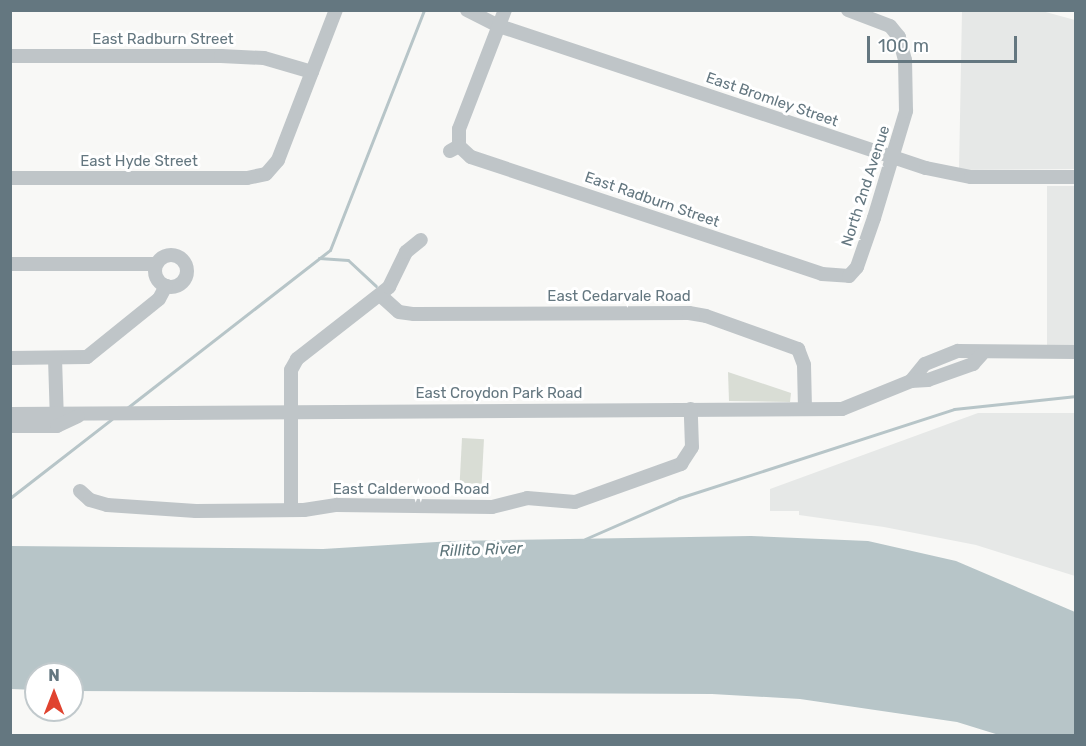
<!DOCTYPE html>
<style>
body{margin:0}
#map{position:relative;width:1086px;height:746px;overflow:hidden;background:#f8f8f6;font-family:Rubik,sans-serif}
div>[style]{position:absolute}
.built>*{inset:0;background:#e6e8e7;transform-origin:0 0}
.green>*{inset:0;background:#d9ddd5;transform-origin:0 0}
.water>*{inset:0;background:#b7c5c8}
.stream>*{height:3px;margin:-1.5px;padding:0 1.5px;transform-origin:1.5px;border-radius:1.5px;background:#b7c5c8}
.minor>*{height:14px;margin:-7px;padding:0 7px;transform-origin:7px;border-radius:7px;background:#bfc5c8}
.minor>.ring{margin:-7px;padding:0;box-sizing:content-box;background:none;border:14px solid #bfc5c8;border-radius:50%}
span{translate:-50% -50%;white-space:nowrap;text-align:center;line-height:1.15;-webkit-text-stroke:6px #fff;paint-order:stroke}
.street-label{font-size:15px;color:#647780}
.water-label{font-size:16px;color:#5f767b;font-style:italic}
.frame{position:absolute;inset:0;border:12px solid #647780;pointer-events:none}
.north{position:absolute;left:24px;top:662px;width:60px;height:60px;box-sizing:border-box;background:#fff;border:2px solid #c1c9cc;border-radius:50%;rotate:0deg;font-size:16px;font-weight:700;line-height:24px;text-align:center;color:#647780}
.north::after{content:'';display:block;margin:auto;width:21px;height:27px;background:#e0432f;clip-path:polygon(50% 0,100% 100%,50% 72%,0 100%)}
.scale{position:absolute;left:867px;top:36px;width:150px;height:27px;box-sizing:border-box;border:3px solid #647780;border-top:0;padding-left:8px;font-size:18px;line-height:21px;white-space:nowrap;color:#647780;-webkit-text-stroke:4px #fff;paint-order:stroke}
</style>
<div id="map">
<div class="built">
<div style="clip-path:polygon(962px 11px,1042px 11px,1075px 20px,1075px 169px,959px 170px)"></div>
<div style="left:1047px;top:186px;width:28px;height:160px"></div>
<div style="clip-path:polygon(978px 413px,1075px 413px,1075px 576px,976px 545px,884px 527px,799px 515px,799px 511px,770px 511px,770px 489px)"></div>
</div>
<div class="green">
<div style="clip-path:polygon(728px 372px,791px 393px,790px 402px,729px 401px)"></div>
<div style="left:462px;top:438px;width:22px;height:45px;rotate:3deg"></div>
</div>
<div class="water">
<div style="clip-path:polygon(751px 536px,868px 541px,956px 561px,1075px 612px,1075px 735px,999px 735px,957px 722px,800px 699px,712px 694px,72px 691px,72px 674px,36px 674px,36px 690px,11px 689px,11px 546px,323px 549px,453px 541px)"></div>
</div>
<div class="stream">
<div style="left:319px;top:258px;width:29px;rotate:4deg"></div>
<div style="left:348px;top:260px;width:38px;rotate:43deg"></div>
<div style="left:127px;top:408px;width:257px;rotate:-37.9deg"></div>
<div style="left:330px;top:250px;width:258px;rotate:-68.6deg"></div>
<div style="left:10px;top:498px;width:129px;rotate:-37.8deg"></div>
<div style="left:585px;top:539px;width:103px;rotate:-23.6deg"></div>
<div style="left:679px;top:498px;width:289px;rotate:-17.9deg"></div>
<div style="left:954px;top:409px;width:123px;rotate:-6.1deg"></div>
</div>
<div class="minor">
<div style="left:467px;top:10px;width:36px;rotate:27deg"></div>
<div style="left:499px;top:26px;width:450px;rotate:18.4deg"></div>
<div style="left:926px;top:168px;width:46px;rotate:11.3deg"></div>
<div style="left:971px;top:177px;width:105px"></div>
<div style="left:10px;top:56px;width:211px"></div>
<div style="left:221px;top:56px;width:43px;rotate:2.7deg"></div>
<div style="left:264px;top:58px;width:50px;rotate:16.3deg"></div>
<div style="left:459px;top:146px;width:17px;rotate:-90deg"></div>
<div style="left:459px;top:129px;width:128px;rotate:-68.9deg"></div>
<div style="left:450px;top:151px;width:10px;rotate:-29deg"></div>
<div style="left:459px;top:146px;width:16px;rotate:43deg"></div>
<div style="left:471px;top:157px;width:370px;rotate:18.4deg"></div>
<div style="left:822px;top:274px;width:27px;rotate:4deg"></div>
<div style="left:849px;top:276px;width:12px;rotate:-48deg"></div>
<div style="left:857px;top:267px;width:52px;rotate:-70.9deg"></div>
<div style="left:874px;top:218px;width:112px;rotate:-73.3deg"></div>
<div style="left:906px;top:111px;width:51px;rotate:-91.1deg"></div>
<div style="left:905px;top:60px;width:24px;rotate:-105deg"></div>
<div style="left:899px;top:37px;width:14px;rotate:-129deg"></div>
<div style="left:890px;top:26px;width:45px;rotate:-159.1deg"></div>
<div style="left:10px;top:178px;width:237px"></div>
<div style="left:247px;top:178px;width:19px;rotate:-12deg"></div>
<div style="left:266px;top:174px;width:18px;rotate:-49deg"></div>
<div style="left:278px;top:160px;width:161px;rotate:-68.9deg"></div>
<div class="ring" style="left:155px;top:255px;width:18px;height:18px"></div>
<div style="left:10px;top:264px;width:146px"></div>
<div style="left:380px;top:295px;width:25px;rotate:42deg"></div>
<div style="left:399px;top:312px;width:15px;rotate:8deg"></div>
<div style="left:414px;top:314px;width:275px;rotate:-0.2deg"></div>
<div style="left:689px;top:313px;width:17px;rotate:10deg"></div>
<div style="left:706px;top:316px;width:98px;rotate:19.7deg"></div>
<div style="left:798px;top:349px;width:17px;rotate:69deg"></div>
<div style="left:804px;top:365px;width:44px;rotate:88.7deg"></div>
<div style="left:10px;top:358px;width:77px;rotate:-0.7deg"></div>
<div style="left:87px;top:357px;width:92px;rotate:-38.9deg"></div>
<div style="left:159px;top:299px;width:15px;rotate:-62deg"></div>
<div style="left:55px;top:358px;width:64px;rotate:88.2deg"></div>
<div style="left:911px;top:381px;width:22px;rotate:-51deg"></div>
<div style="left:925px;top:364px;width:35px;rotate:-22deg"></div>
<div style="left:958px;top:351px;width:118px;rotate:0.5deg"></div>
<div style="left:10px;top:414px;width:832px;rotate:-0.34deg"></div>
<div style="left:842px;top:409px;width:74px;rotate:-22.1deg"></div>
<div style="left:911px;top:381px;width:17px;rotate:-3deg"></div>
<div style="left:928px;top:380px;width:48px;rotate:-19.6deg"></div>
<div style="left:973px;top:364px;width:13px;rotate:-48deg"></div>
<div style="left:10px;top:426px;width:47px"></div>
<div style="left:57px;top:426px;width:23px;rotate:-25deg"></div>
<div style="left:80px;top:491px;width:13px;rotate:42deg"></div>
<div style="left:90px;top:500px;width:18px;rotate:16deg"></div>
<div style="left:107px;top:505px;width:89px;rotate:3.9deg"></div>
<div style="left:196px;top:511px;width:108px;rotate:-0.5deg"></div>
<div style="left:304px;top:510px;width:33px;rotate:-9deg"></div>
<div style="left:337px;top:505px;width:155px;rotate:0.7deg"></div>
<div style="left:492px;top:507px;width:36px;rotate:-14deg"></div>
<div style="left:527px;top:498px;width:48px;rotate:4.8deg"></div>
<div style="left:575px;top:502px;width:113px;rotate:-19.7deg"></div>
<div style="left:681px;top:464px;width:20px;rotate:-57deg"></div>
<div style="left:692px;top:447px;width:38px;rotate:-92deg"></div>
<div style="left:291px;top:510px;width:140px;rotate:-90deg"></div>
<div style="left:291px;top:370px;width:13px;rotate:-61deg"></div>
<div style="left:297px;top:359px;width:117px;rotate:-38deg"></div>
<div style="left:389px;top:287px;width:39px;rotate:-64deg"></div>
<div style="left:406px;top:252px;width:19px;rotate:-39deg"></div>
</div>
<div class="street-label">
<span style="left:163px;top:40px">East Radburn Street</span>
<span style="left:772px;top:100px;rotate:19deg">East Bromley Street</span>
<span style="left:139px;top:162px">East Hyde Street</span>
<span style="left:866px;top:186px;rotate:-72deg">North 2nd Avenue</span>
<span style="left:652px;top:200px;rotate:19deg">East Radburn Street</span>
<span style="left:619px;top:297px">East Cedarvale Road</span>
<span style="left:499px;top:394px">East Croydon Park Road</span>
<span style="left:411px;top:490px">East Calderwood Road</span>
</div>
<div class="water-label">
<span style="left:481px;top:550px;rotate:-2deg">Rillito River</span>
</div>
<div class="frame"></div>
<div class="north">N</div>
<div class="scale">100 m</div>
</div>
